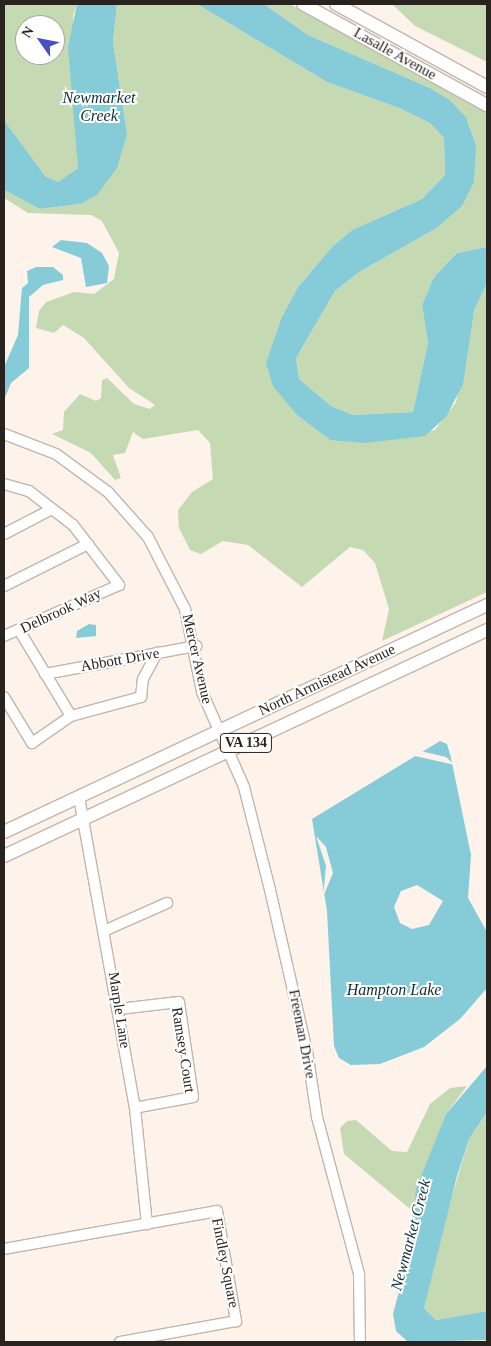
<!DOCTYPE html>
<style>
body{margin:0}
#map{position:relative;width:491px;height:1346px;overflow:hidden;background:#fef3ea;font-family:"Times New Roman",serif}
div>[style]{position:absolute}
.green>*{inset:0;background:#c5dab3}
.water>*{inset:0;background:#85cbd8}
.pier>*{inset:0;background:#fef3ea}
.roads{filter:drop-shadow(1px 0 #c3b5ab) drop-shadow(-1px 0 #c3b5ab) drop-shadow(0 1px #c3b5ab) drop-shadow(0 -1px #c3b5ab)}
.minor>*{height:10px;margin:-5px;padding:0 5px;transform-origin:5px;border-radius:5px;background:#fff}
.major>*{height:12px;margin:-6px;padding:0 6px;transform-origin:6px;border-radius:6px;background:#fff}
span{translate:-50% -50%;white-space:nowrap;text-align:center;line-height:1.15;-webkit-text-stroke:4px #fff;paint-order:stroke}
.shield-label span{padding:1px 4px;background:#fff;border:1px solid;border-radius:4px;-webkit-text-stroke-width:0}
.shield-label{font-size:14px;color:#28231f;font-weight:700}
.street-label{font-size:15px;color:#28231f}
.water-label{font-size:16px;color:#0b2f35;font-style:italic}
.frame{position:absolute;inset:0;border:5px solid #28231f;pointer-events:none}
.north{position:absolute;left:15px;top:15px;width:50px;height:50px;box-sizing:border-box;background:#fff;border:1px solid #a9a7a5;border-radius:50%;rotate:303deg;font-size:14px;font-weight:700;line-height:20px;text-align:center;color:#28231f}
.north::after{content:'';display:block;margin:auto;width:18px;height:22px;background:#4452c6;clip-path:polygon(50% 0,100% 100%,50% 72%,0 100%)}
</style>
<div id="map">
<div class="green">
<div style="clip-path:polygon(evenodd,4px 4px,77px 4px,73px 16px,78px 168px,58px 182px,45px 176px,4px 120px,4px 4px,25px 25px,55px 25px,55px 55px,25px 55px,25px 25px)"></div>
<div style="clip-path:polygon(117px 4px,197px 4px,327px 82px,399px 108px,430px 123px,444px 138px,445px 175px,422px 199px,352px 230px,332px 247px,298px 287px,282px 317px,297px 415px,330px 440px,398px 439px,435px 430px,456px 402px,474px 311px,487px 283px,487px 592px,382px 641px,389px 609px,375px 563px,363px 550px,350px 547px,302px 587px,248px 545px,223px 541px,201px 554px,190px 550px,179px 528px,178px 510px,192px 492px,213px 479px,210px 443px,198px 430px,143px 439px,133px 432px,125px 453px,113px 455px,121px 478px,115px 480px,91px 453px,52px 434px,63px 430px,64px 412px,80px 394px,96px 401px,101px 398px,102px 380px,107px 378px,134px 404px,150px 409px,155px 405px,129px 388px,84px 338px,63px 325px,54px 333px,36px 328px,39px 311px,46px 302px,74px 292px,94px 294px,114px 279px,119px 253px,102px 221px,91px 215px,28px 213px,4px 198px,4px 190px,40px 209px,80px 204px,127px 134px,113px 42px)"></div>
<div style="clip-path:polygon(264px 4px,290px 4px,487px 113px,487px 247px,457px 253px,434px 277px,422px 305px,428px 343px,413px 412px,353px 415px,331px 406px,299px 379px,296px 358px,335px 291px,359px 272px,435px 229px,476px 145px,466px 117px,450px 100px,430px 88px,308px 35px)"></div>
<div style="clip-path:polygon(392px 4px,487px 4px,487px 62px,415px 26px)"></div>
<div style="clip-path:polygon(467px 1086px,446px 1114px,414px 1202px,415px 1213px,344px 1154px,340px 1128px,347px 1121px,356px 1120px,392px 1151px,407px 1152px,430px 1104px,450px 1088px)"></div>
<div style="clip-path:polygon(487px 1112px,487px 1311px,436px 1320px,424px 1308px,431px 1267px,469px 1139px)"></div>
</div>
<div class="water">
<div style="clip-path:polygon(77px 4px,117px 4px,113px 42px,127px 134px,117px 168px,97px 195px,80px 204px,40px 209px,4px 190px,4px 120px,45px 176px,58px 182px,78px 168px,68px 47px)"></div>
<div style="clip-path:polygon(197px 4px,264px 4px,308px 35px,430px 88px,450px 100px,466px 117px,476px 145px,474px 182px,462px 206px,435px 229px,359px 272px,335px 291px,296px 358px,299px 379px,331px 406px,353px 415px,413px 412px,428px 343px,422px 305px,434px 277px,457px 253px,487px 247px,487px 283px,474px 311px,463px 384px,446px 417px,425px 436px,365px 443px,330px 440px,297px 415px,273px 386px,266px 363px,282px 317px,298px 287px,332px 247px,352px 230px,422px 199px,445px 175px,444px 138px,430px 123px,399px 108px,327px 82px)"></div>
<div style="clip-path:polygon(61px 240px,87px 243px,102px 253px,109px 266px,107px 283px,86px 287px,81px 258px,52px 247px)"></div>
<div style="clip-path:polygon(36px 267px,53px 267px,63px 275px,63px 280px,43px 285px,29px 297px,29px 368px,11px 383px,4px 400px,4px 367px,18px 335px,22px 288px,28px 283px,27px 271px)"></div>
<div style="clip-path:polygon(89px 624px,96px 625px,96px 636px,76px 638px,77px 631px)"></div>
<div style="clip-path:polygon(evenodd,440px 741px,447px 744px,451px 758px,471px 855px,468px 898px,487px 932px,487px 988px,460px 1019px,424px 1047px,380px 1064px,351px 1065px,339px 1058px,334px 1046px,327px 911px,312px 819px,440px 741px,417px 885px,443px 901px,429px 925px,412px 929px,400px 923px,394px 907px,401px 891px,417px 885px)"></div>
<div style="clip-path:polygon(487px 1066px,487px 1112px,469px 1139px,457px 1176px,424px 1308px,436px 1320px,487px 1311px,487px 1340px,408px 1342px,396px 1331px,393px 1314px,407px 1261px,416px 1189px,446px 1114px)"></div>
</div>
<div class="pier">
<div style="clip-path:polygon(416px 750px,446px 757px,455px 765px,415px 756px)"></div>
<div style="clip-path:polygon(316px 836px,326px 847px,333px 873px,323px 897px,326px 866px)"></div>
</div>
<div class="roads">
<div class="minor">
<div style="left:4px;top:434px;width:56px;rotate:21deg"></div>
<div style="left:56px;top:454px;width:64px;rotate:36.2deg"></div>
<div style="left:108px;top:492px;width:60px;rotate:48.4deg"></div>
<div style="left:148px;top:537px;width:81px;rotate:62.8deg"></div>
<div style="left:185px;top:609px;width:85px;rotate:78.4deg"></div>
<div style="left:202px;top:692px;width:104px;rotate:66.1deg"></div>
<div style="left:244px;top:787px;width:106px;rotate:75.8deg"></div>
<div style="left:270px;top:890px;width:165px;rotate:77.1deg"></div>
<div style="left:307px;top:1051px;width:67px;rotate:81.4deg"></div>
<div style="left:317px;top:1117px;width:163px;rotate:75deg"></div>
<div style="left:359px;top:1274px;width:68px;rotate:89.2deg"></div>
<div style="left:4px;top:484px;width:26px;rotate:16deg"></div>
<div style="left:29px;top:491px;width:56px;rotate:37.7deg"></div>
<div style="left:73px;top:525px;width:76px;rotate:52.5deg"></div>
<div style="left:119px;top:585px;width:126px;rotate:156.1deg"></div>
<div style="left:4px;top:534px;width:54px;rotate:-27.5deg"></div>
<div style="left:4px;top:586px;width:94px;rotate:-26.6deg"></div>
<div style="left:19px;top:630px;width:100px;rotate:58.8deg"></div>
<div style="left:45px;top:674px;width:154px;rotate:-10.5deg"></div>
<div style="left:4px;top:697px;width:54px;rotate:58.7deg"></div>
<div style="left:32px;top:743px;width:47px;rotate:-34.7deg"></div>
<div style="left:71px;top:716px;width:73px;rotate:-15.2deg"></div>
<div style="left:141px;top:697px;width:18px;rotate:-84deg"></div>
<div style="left:143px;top:679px;width:30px;rotate:-62deg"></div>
<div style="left:79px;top:797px;width:316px;rotate:79.8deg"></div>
<div style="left:135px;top:1108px;width:117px;rotate:84.1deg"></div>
<div style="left:106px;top:930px;width:67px;rotate:-23.9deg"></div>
<div style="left:119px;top:1009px;width:60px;rotate:-6.7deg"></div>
<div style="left:179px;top:1002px;width:96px;rotate:81.6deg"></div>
<div style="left:193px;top:1097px;width:59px;rotate:169.3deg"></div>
<div style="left:4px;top:1249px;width:216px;rotate:-10.1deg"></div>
<div style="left:217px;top:1211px;width:112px;rotate:80.2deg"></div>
<div style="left:236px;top:1321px;width:118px;rotate:169.7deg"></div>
</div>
<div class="major">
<div style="left:303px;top:4px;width:210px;rotate:28.8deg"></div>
<div style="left:336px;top:4px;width:172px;rotate:28.8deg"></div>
<div style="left:4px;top:832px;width:534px;rotate:-25.17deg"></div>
<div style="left:4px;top:856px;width:533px;rotate:-25.08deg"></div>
</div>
</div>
<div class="shield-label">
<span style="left:246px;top:743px">VA 134</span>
</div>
<div class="street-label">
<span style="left:395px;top:54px;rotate:29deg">Lasalle Avenue</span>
<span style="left:61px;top:611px;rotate:-25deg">Delbrook Way</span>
<span style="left:197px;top:659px;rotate:77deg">Mercer Avenue</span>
<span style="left:120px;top:660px;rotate:-10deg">Abbott Drive</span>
<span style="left:327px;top:680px;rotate:-25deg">North Armistead Avenue</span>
<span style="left:119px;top:1010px;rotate:81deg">Marple Lane</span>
<span style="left:302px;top:1034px;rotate:79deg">Freeman Drive</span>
<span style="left:183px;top:1050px;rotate:81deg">Ramsey Court</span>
<span style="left:225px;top:1263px;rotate:79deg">Findley Square</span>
</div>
<div class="water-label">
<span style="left:99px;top:107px">Newmarket<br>Creek</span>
<span style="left:394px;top:990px">Hampton Lake</span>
<span style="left:411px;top:1235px;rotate:-75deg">Newmarket Creek</span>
</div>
<div class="frame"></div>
<div class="north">N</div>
</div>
